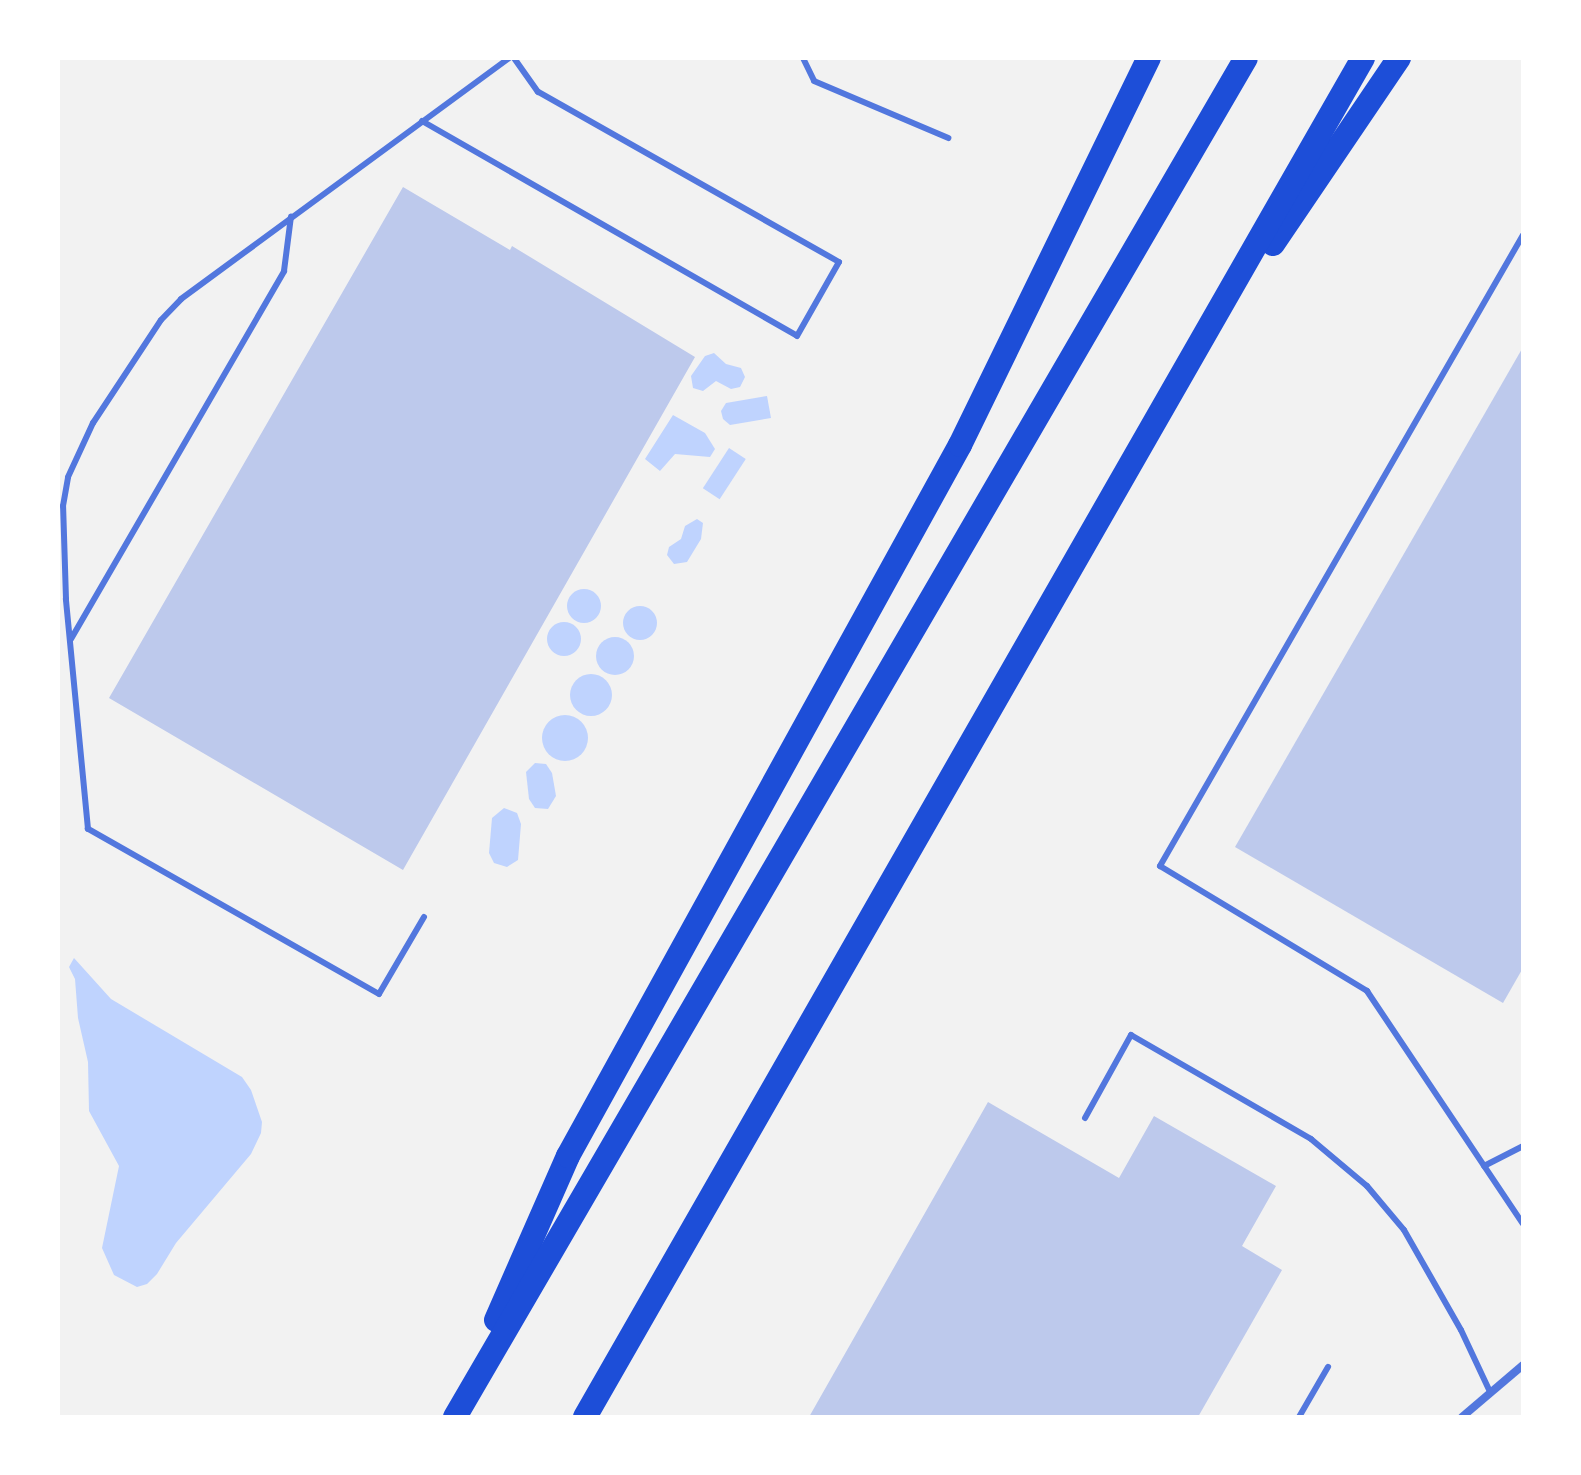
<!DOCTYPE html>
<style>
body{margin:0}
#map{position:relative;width:1581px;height:1475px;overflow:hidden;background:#f2f2f2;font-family:"Space Grotesk",sans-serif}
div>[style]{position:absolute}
.water>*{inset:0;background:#bfd3fe;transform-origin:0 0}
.round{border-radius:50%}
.building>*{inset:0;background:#bdc9ec}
.service>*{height:6px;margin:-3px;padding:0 3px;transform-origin:3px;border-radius:3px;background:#5277de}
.minor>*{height:8px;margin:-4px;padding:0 4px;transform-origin:4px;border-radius:4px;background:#5277de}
.motorway>*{height:24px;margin:-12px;padding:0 12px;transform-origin:12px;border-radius:12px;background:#1d4ed8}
span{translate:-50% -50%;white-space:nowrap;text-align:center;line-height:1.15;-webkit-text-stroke:8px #fff;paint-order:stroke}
.frame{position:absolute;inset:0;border:60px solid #fff;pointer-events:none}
</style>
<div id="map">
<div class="water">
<div style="clip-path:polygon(714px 353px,726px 364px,741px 368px,745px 377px,740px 387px,731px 389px,716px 381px,703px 391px,693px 388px,691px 376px,705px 356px)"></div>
<div style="clip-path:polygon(767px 396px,771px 418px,730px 425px,723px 419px,721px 411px,726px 403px)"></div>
<div style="clip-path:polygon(673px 415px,705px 433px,715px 449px,710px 457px,675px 454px,660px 471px,645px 459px)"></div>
<div style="left:729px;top:448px;width:20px;height:48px;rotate:33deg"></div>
<div style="clip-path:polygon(697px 519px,703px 523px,701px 539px,687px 562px,674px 564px,667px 555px,669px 547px,681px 539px,685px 526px)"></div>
<div class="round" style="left:567px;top:589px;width:34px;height:34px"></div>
<div class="round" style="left:623px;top:606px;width:34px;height:34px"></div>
<div class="round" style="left:547px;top:622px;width:34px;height:34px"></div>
<div class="round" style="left:596px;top:637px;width:38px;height:38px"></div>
<div class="round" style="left:570px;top:674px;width:42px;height:42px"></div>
<div class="round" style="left:542px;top:715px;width:46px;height:46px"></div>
<div style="clip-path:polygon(535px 763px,546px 764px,552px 773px,556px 796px,548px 809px,535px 808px,529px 799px,526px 772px)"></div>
<div style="clip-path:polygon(504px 808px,517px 813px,521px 824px,518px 860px,507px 867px,494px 863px,489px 853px,492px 818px)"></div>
<div style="clip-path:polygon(74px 958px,111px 999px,242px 1077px,251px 1090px,262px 1122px,261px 1133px,251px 1154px,176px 1243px,157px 1274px,147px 1284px,137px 1287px,114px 1275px,102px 1248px,119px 1166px,89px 1111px,88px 1062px,78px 1018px,75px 979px,69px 967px)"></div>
</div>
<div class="building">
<div style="clip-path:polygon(403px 187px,510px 250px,512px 246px,695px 357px,403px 870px,109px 698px)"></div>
<div style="clip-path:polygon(1523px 347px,1523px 968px,1503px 1003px,1235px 847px)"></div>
<div style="clip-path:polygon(988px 1102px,1119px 1178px,1154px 1116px,1276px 1186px,1242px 1246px,1282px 1270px,1198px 1417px,809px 1417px)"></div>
</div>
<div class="service">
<div style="left:803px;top:58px;width:25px;rotate:64deg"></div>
<div style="left:814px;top:81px;width:146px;rotate:23deg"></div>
<div style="left:422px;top:121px;width:432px;rotate:29.8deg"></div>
<div style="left:797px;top:336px;width:85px;rotate:-60.4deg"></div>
<div style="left:839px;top:262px;width:346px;rotate:-150.5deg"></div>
<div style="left:538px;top:92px;width:42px;rotate:-125.2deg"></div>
<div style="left:1523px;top:235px;width:728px;rotate:119.91deg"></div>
<div style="left:1160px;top:866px;width:242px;rotate:31.1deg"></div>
<div style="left:1367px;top:991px;width:280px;rotate:56.2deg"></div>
<div style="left:71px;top:639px;width:425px;rotate:-59.9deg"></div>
<div style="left:284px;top:271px;width:55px;rotate:-82.7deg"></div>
<div style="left:424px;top:917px;width:89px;rotate:120.3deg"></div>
<div style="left:379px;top:994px;width:335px;rotate:-150.4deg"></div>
<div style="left:88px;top:829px;width:231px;rotate:-95.5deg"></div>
<div style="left:66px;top:599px;width:93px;rotate:-91.8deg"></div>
<div style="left:63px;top:506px;width:29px;rotate:-80deg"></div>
<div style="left:68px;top:477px;width:60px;rotate:-65.2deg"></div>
<div style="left:93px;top:423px;width:123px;rotate:-56.6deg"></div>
<div style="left:161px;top:320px;width:29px;rotate:-46deg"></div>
<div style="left:181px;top:299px;width:407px;rotate:-36.3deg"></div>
<div style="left:1085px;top:1118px;width:95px;rotate:-61deg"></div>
<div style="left:1131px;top:1035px;width:208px;rotate:30deg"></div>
<div style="left:1311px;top:1139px;width:73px;rotate:40deg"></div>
<div style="left:1367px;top:1186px;width:57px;rotate:49.9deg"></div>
<div style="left:1404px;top:1230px;width:115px;rotate:60.3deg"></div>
<div style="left:1461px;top:1330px;width:68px;rotate:64.9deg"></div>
<div style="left:1484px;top:1166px;width:44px;rotate:-27.1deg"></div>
<div style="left:1299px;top:1417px;width:58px;rotate:-59.9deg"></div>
</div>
<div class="minor">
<div style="left:1462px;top:1417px;width:80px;rotate:-40.4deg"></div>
</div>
<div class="motorway">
<div style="left:1273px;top:244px;width:225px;rotate:-55.9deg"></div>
<div style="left:496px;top:1320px;width:179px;rotate:-66.3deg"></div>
<div style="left:568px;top:1156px;width:812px;rotate:-61.13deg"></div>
<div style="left:960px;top:445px;width:431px;rotate:-64deg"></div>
<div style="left:455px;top:1417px;width:1572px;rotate:-59.8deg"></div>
<div style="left:585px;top:1417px;width:1566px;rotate:-60.21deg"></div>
</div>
<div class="frame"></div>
</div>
